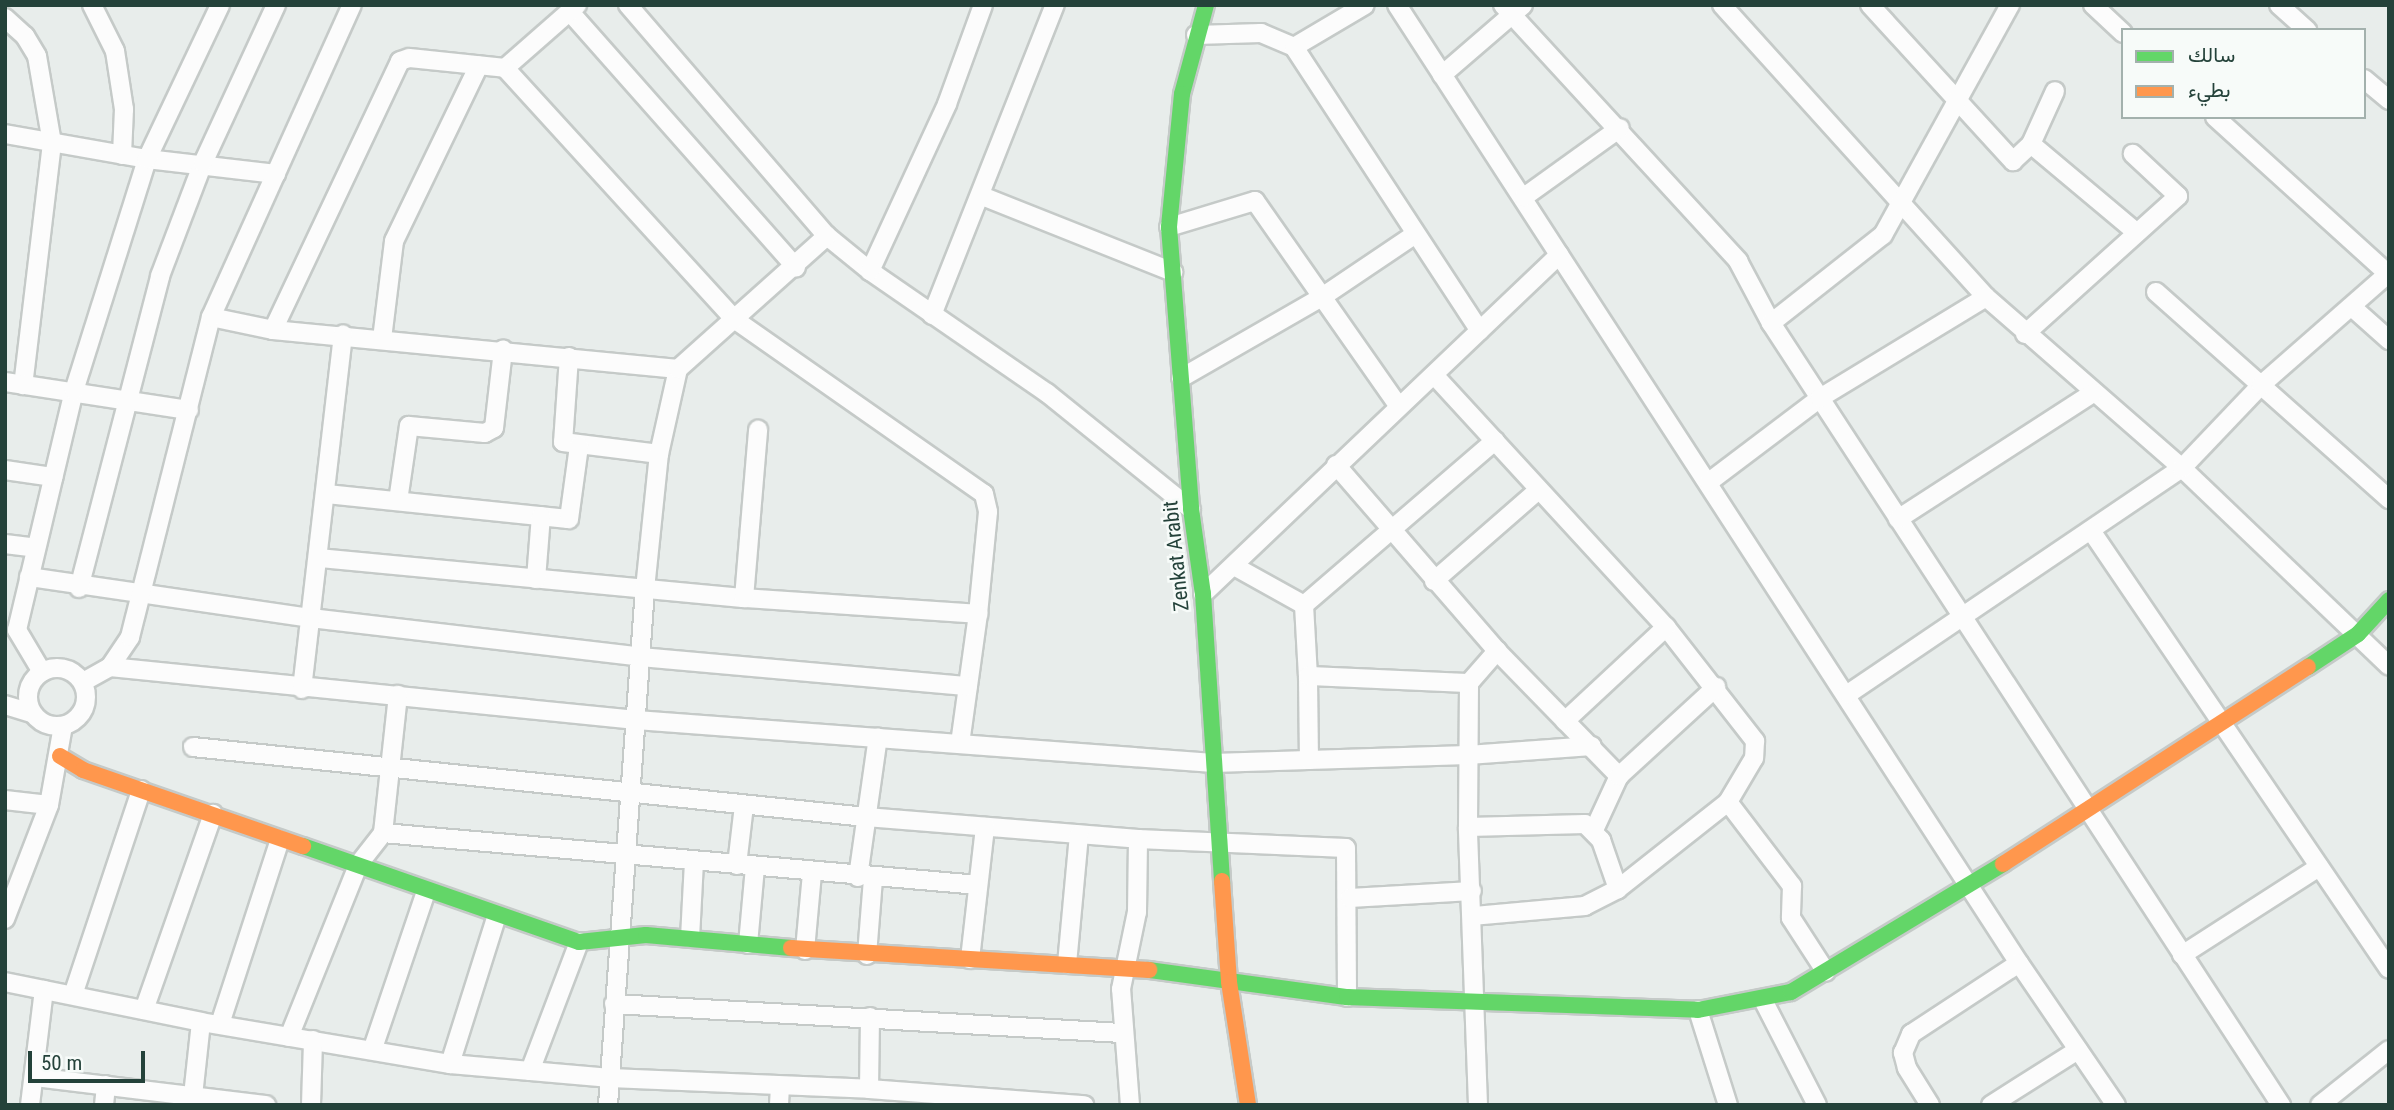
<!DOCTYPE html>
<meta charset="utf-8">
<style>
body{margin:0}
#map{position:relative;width:2394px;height:1110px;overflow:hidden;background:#e8edeb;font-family:"Roboto Condensed",Vazirmatn,sans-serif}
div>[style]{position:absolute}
.roads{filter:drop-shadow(2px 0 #c5cac8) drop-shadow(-2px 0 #c5cac8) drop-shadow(0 2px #c5cac8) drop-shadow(0 -2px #c5cac8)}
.street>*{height:18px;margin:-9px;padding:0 9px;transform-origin:9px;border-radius:9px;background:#fcfcfc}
.street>.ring{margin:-9px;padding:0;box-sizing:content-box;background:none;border:18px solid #fcfcfc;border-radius:50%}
.fast>*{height:16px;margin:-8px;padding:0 8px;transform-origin:8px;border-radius:8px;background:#63d668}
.slow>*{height:16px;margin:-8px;padding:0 8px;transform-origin:8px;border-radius:8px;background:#ff974d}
span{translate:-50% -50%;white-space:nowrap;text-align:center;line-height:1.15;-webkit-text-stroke:5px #f7fbf9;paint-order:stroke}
.street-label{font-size:21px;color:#24423a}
.frame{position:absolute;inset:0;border:7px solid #24423a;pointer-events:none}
.legend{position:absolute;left:2121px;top:28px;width:245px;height:91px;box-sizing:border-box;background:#f7fbf9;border:2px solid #a3b1ad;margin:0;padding:9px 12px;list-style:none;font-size:21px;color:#24423a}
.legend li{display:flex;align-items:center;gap:14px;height:35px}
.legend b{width:35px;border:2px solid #a3b1ad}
.scale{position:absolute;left:28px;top:1051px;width:117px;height:32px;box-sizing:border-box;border:4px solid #24423a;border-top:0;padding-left:9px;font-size:21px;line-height:24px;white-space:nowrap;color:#24423a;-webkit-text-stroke:5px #f7fbf9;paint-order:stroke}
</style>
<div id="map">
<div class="roads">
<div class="street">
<div style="left:92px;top:5px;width:51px;rotate:63.4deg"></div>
<div style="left:115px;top:51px;width:59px;rotate:81.2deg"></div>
<div style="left:124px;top:109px;width:46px;rotate:92.5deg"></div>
<div style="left:628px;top:5px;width:305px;rotate:49.3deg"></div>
<div style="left:827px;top:236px;width:55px;rotate:39.1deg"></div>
<div style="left:870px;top:271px;width:215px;rotate:34.6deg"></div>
<div style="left:1047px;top:393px;width:185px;rotate:38.9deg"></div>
<div style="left:1397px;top:5px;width:1142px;rotate:57.01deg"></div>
<div style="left:2019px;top:963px;width:172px;rotate:55.7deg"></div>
<div style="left:1503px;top:5px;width:348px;rotate:47.4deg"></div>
<div style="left:1738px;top:261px;width:70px;rotate:62deg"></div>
<div style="left:1771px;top:323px;width:934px;rotate:56.89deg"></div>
<div style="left:1722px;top:5px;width:394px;rotate:47.9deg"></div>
<div style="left:1986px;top:297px;width:260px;rotate:41.1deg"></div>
<div style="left:2182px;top:468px;width:286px;rotate:43.7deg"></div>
<div style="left:1870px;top:5px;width:212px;rotate:47.5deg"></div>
<div style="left:2013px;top:161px;width:25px;rotate:-43deg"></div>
<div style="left:2031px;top:144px;width:58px;rotate:-65.6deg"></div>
<div style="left:2093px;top:5px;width:41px;rotate:43deg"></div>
<div style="left:2279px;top:5px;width:38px;rotate:42deg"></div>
<div style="left:570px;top:12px;width:341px;rotate:48.5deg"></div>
<div style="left:5px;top:18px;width:27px;rotate:42deg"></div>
<div style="left:25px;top:36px;width:23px;rotate:59deg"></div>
<div style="left:37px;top:56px;width:88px;rotate:80.2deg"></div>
<div style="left:52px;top:143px;width:244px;rotate:96.8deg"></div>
<div style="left:1196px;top:35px;width:65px;rotate:-1.8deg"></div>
<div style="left:1261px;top:33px;width:36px;rotate:23deg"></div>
<div style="left:1294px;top:47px;width:339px;rotate:56.8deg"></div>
<div style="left:1294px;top:47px;width:82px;rotate:-30.6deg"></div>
<div style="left:505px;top:68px;width:96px;rotate:-41.2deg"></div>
<div style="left:1442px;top:75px;width:107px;rotate:-40.8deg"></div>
<div style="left:2364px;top:79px;width:33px;rotate:40deg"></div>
<div style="left:2215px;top:117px;width:234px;rotate:42.2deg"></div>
<div style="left:5px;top:134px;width:144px;rotate:10deg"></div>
<div style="left:147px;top:159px;width:130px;rotate:6.6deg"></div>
<div style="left:2031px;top:144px;width:138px;rotate:40deg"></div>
<div style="left:982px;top:196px;width:206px;rotate:21.7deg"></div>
<div style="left:1524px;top:197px;width:118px;rotate:-35.7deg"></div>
<div style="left:1169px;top:227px;width:90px;rotate:-16.8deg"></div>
<div style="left:1255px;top:201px;width:251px;rotate:55deg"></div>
<div style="left:870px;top:271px;width:184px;rotate:-65.2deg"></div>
<div style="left:947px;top:104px;width:105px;rotate:-70deg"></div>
<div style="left:2156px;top:292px;width:312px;rotate:41.6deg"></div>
<div style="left:2352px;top:307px;width:50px;rotate:41.7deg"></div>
<div style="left:932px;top:315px;width:334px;rotate:-68.4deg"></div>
<div style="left:211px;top:317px;width:63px;rotate:11.8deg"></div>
<div style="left:273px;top:330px;width:407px;rotate:5.5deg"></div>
<div style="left:1771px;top:323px;width:142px;rotate:-38.2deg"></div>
<div style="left:1883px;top:235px;width:263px;rotate:-61.1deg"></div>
<div style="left:273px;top:330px;width:297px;rotate:-64.7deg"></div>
<div style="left:400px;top:61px;width:9px;rotate:-18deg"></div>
<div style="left:409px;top:58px;width:97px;rotate:5.9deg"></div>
<div style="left:505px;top:68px;width:340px;rotate:47.6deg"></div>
<div style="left:734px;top:319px;width:305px;rotate:35deg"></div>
<div style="left:984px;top:494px;width:18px;rotate:77deg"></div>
<div style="left:988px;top:512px;width:102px;rotate:95.6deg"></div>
<div style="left:978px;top:614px;width:130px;rotate:97.9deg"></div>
<div style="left:2025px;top:334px;width:206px;rotate:-42deg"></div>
<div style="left:2178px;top:196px;width:62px;rotate:-137deg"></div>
<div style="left:382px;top:339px;width:99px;rotate:-83deg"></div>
<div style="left:394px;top:241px;width:195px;rotate:-64.2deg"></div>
<div style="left:569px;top:357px;width:85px;rotate:94deg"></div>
<div style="left:563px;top:442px;width:97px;rotate:7.1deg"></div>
<div style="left:1435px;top:376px;width:341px;rotate:47.4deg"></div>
<div style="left:1666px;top:627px;width:145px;rotate:52deg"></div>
<div style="left:1755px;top:741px;width:17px;rotate:93deg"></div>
<div style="left:1754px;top:758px;width:51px;rotate:120.6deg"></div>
<div style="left:1728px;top:802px;width:140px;rotate:141.7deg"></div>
<div style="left:1618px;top:889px;width:37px;rotate:153deg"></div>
<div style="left:1585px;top:906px;width:111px;rotate:174.9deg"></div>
<div style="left:1181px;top:378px;width:163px;rotate:-29.9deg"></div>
<div style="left:1322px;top:297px;width:111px;rotate:-34deg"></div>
<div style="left:5px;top:382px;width:186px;rotate:8.7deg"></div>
<div style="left:1336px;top:465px;width:246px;rotate:49.1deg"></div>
<div style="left:1497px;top:651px;width:175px;rotate:45.7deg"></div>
<div style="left:5px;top:470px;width:49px;rotate:8.3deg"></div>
<div style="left:1709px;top:482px;width:139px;rotate:-37.1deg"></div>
<div style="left:1820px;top:398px;width:194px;rotate:-31.3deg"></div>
<div style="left:326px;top:494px;width:244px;rotate:5.9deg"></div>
<div style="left:569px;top:519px;width:74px;rotate:-82.2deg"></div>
<div style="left:398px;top:501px;width:76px;rotate:-81.7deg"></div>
<div style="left:409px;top:426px;width:76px;rotate:5.3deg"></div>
<div style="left:485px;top:433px;width:10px;rotate:-29deg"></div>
<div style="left:494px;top:428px;width:79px;rotate:-83.4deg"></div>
<div style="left:1898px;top:519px;width:232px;rotate:-32.9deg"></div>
<div style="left:2092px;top:532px;width:528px;rotate:55.8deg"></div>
<div style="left:5px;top:544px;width:31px;rotate:7deg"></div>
<div style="left:319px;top:558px;width:427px;rotate:5.4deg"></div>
<div style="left:744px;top:598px;width:235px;rotate:3.9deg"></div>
<div style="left:1234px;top:566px;width:80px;rotate:29.1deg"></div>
<div style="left:1304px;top:605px;width:71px;rotate:86.8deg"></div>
<div style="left:29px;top:577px;width:285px;rotate:8.3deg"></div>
<div style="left:311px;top:618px;width:332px;rotate:6.7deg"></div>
<div style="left:641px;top:657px;width:328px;rotate:5.1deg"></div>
<div style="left:536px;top:579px;width:63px;rotate:-85.5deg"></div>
<div style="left:1434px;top:581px;width:137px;rotate:-41.1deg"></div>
<div style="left:79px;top:588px;width:322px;rotate:-75.4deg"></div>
<div style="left:160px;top:276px;width:121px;rotate:-69.2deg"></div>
<div style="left:203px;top:163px;width:174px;rotate:-65.2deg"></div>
<div style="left:1203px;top:594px;width:492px;rotate:-43.6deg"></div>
<div style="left:744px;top:598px;width:169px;rotate:-85.2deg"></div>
<div style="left:1304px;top:605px;width:252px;rotate:-40.7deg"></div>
<div style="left:110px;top:667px;width:529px;rotate:5.75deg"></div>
<div style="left:636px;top:720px;width:579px;rotate:4.26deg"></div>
<div style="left:1213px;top:763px;width:255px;rotate:-1.8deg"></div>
<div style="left:1468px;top:755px;width:124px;rotate:-4.2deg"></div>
<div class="ring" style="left:28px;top:668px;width:40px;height:40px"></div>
<div style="left:42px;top:672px;width:49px;rotate:-120.8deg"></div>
<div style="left:17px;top:630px;width:246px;rotate:-76.6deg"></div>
<div style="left:74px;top:391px;width:243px;rotate:-72.5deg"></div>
<div style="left:147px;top:159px;width:170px;rotate:-64.6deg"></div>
<div style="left:83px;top:682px;width:31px;rotate:-29deg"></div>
<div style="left:110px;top:667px;width:36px;rotate:-56deg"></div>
<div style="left:130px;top:637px;width:330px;rotate:-75.8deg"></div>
<div style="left:211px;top:317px;width:342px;rotate:-65.7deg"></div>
<div style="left:302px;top:689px;width:357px;rotate:-83.4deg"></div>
<div style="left:1848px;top:694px;width:403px;rotate:-34.1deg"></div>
<div style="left:2182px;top:468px;width:115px;rotate:-46.4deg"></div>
<div style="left:2261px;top:385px;width:170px;rotate:-41.2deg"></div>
<div style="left:5px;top:705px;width:28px;rotate:17deg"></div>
<div style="left:1565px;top:721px;width:138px;rotate:-42.9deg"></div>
<div style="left:193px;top:747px;width:677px;rotate:5.94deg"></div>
<div style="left:866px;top:817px;width:273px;rotate:4.6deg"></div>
<div style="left:1138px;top:839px;width:208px;rotate:2.5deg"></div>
<div style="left:1346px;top:848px;width:149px;rotate:89.6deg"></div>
<div style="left:1309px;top:760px;width:84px;rotate:-90.7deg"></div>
<div style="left:1308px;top:676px;width:161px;rotate:2.5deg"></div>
<div style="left:5px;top:800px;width:44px;rotate:6.5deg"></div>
<div style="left:1728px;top:802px;width:106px;rotate:52.7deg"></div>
<div style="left:1792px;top:886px;width:32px;rotate:92deg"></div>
<div style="left:1791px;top:918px;width:64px;rotate:57.1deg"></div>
<div style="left:1468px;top:827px;width:117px;rotate:-1.5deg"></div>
<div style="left:1585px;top:824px;width:23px;rotate:45deg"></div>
<div style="left:1601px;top:840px;width:52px;rotate:70.9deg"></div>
<div style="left:1594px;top:830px;width:60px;rotate:-65.2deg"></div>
<div style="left:1619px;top:776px;width:132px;rotate:-42.5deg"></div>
<div style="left:383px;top:833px;width:139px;rotate:-83.8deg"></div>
<div style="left:737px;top:865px;width:60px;rotate:-83.3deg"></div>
<div style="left:858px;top:877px;width:141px;rotate:-81.9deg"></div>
<div style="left:1350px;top:898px;width:122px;rotate:-3.3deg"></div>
<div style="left:5px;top:919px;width:122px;rotate:-68.9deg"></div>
<div style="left:49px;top:805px;width:80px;rotate:-80deg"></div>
<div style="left:690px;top:938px;width:77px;rotate:-87deg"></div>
<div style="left:748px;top:944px;width:77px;rotate:-84.8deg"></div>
<div style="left:805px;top:950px;width:77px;rotate:-84.8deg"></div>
<div style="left:867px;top:955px;width:76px;rotate:-85.5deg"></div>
<div style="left:2182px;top:955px;width:163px;rotate:-32.7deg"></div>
<div style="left:970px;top:959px;width:133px;rotate:-83.5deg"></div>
<div style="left:1067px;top:964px;width:130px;rotate:-84.7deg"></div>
<div style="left:5px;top:982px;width:200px;rotate:11.5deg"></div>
<div style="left:201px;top:1022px;width:253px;rotate:9.6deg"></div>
<div style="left:450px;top:1064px;width:161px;rotate:5deg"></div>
<div style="left:610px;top:1078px;width:259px;rotate:2.4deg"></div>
<div style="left:869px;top:1089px;width:216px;rotate:4.3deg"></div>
<div style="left:73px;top:995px;width:216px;rotate:-71.6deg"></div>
<div style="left:1763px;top:1000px;width:118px;rotate:62.8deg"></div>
<div style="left:614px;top:1004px;width:508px;rotate:3.27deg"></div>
<div style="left:144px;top:1010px;width:208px;rotate:-70.6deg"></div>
<div style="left:1698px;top:1010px;width:100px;rotate:72.5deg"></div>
<div style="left:220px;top:1024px;width:194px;rotate:-72deg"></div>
<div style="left:289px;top:1037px;width:185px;rotate:-68.1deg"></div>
<div style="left:358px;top:865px;width:41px;rotate:-52deg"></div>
<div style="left:383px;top:833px;width:597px;rotate:4.99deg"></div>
<div style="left:373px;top:1048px;width:166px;rotate:-71.3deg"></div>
<div style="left:450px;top:1064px;width:156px;rotate:-72.5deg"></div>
<div style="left:530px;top:1071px;width:138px;rotate:-69.2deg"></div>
<div style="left:34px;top:1077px;width:234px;rotate:6.9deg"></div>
<div style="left:869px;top:1089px;width:72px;rotate:-89.2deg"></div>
<div style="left:30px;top:1105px;width:116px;rotate:-83.1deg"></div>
<div style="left:104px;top:1105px;width:20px;rotate:-84deg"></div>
<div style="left:192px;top:1105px;width:83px;rotate:-83.8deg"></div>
<div style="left:311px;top:1105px;width:65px;rotate:-88.2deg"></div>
<div style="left:608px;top:1105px;width:517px;rotate:-85.9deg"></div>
<div style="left:645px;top:589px;width:136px;rotate:-84.1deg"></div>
<div style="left:659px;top:454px;width:87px;rotate:-77.4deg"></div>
<div style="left:678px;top:369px;width:200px;rotate:-41.8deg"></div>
<div style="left:779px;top:1105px;width:19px;rotate:-87deg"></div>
<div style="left:1130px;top:1105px;width:116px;rotate:-94.4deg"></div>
<div style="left:1121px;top:989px;width:79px;rotate:-78.3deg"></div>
<div style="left:1137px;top:912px;width:73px;rotate:-89.2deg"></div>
<div style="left:1478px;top:1105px;width:278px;rotate:-92.1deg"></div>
<div style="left:1468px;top:827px;width:144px;rotate:-89.6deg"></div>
<div style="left:1469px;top:683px;width:43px;rotate:-48.8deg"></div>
<div style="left:1930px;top:1105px;width:44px;rotate:-121.9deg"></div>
<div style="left:1907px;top:1068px;width:16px;rotate:-105deg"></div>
<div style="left:1903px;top:1053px;width:21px;rotate:-67deg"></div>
<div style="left:1911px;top:1034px;width:129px;rotate:-33.3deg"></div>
<div style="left:1991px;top:1105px;width:103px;rotate:-32.3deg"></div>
<div style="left:2320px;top:1105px;width:88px;rotate:-38.6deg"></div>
</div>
<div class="fast">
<div style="left:1206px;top:5px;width:92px;rotate:105.1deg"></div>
<div style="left:1182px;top:94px;width:134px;rotate:95.6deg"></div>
<div style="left:1169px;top:227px;width:283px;rotate:85.5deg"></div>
<div style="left:1191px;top:509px;width:86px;rotate:82deg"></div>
<div style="left:1203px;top:594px;width:288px;rotate:86.2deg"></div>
<div style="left:2308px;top:667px;width:60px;rotate:-33.4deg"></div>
<div style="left:2358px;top:634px;width:46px;rotate:-47.6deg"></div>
<div style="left:303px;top:846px;width:292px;rotate:19.2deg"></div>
<div style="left:579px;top:942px;width:67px;rotate:-6deg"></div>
<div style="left:646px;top:935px;width:146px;rotate:5.1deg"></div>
<div style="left:1149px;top:970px;width:200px;rotate:7.8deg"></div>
<div style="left:1347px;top:997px;width:351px;rotate:2.1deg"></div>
<div style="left:1698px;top:1010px;width:95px;rotate:-11deg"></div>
<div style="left:1791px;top:992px;width:248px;rotate:-31.1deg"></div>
</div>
<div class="slow">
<div style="left:60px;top:756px;width:27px;rotate:31deg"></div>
<div style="left:83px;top:770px;width:233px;rotate:19.1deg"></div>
<div style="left:2003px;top:864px;width:363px;rotate:-32.9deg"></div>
<div style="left:1222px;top:881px;width:101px;rotate:86deg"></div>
<div style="left:1229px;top:982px;width:124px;rotate:81.2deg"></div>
<div style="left:791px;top:948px;width:359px;rotate:3.5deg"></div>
</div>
</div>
<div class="street-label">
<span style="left:1176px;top:556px;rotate:-96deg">Zenkat Arabit</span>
</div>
<div class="frame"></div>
<ul class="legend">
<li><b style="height:9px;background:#63d668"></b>سالك</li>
<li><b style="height:9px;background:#ff974d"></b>بطيء</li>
</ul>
<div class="scale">50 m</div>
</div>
